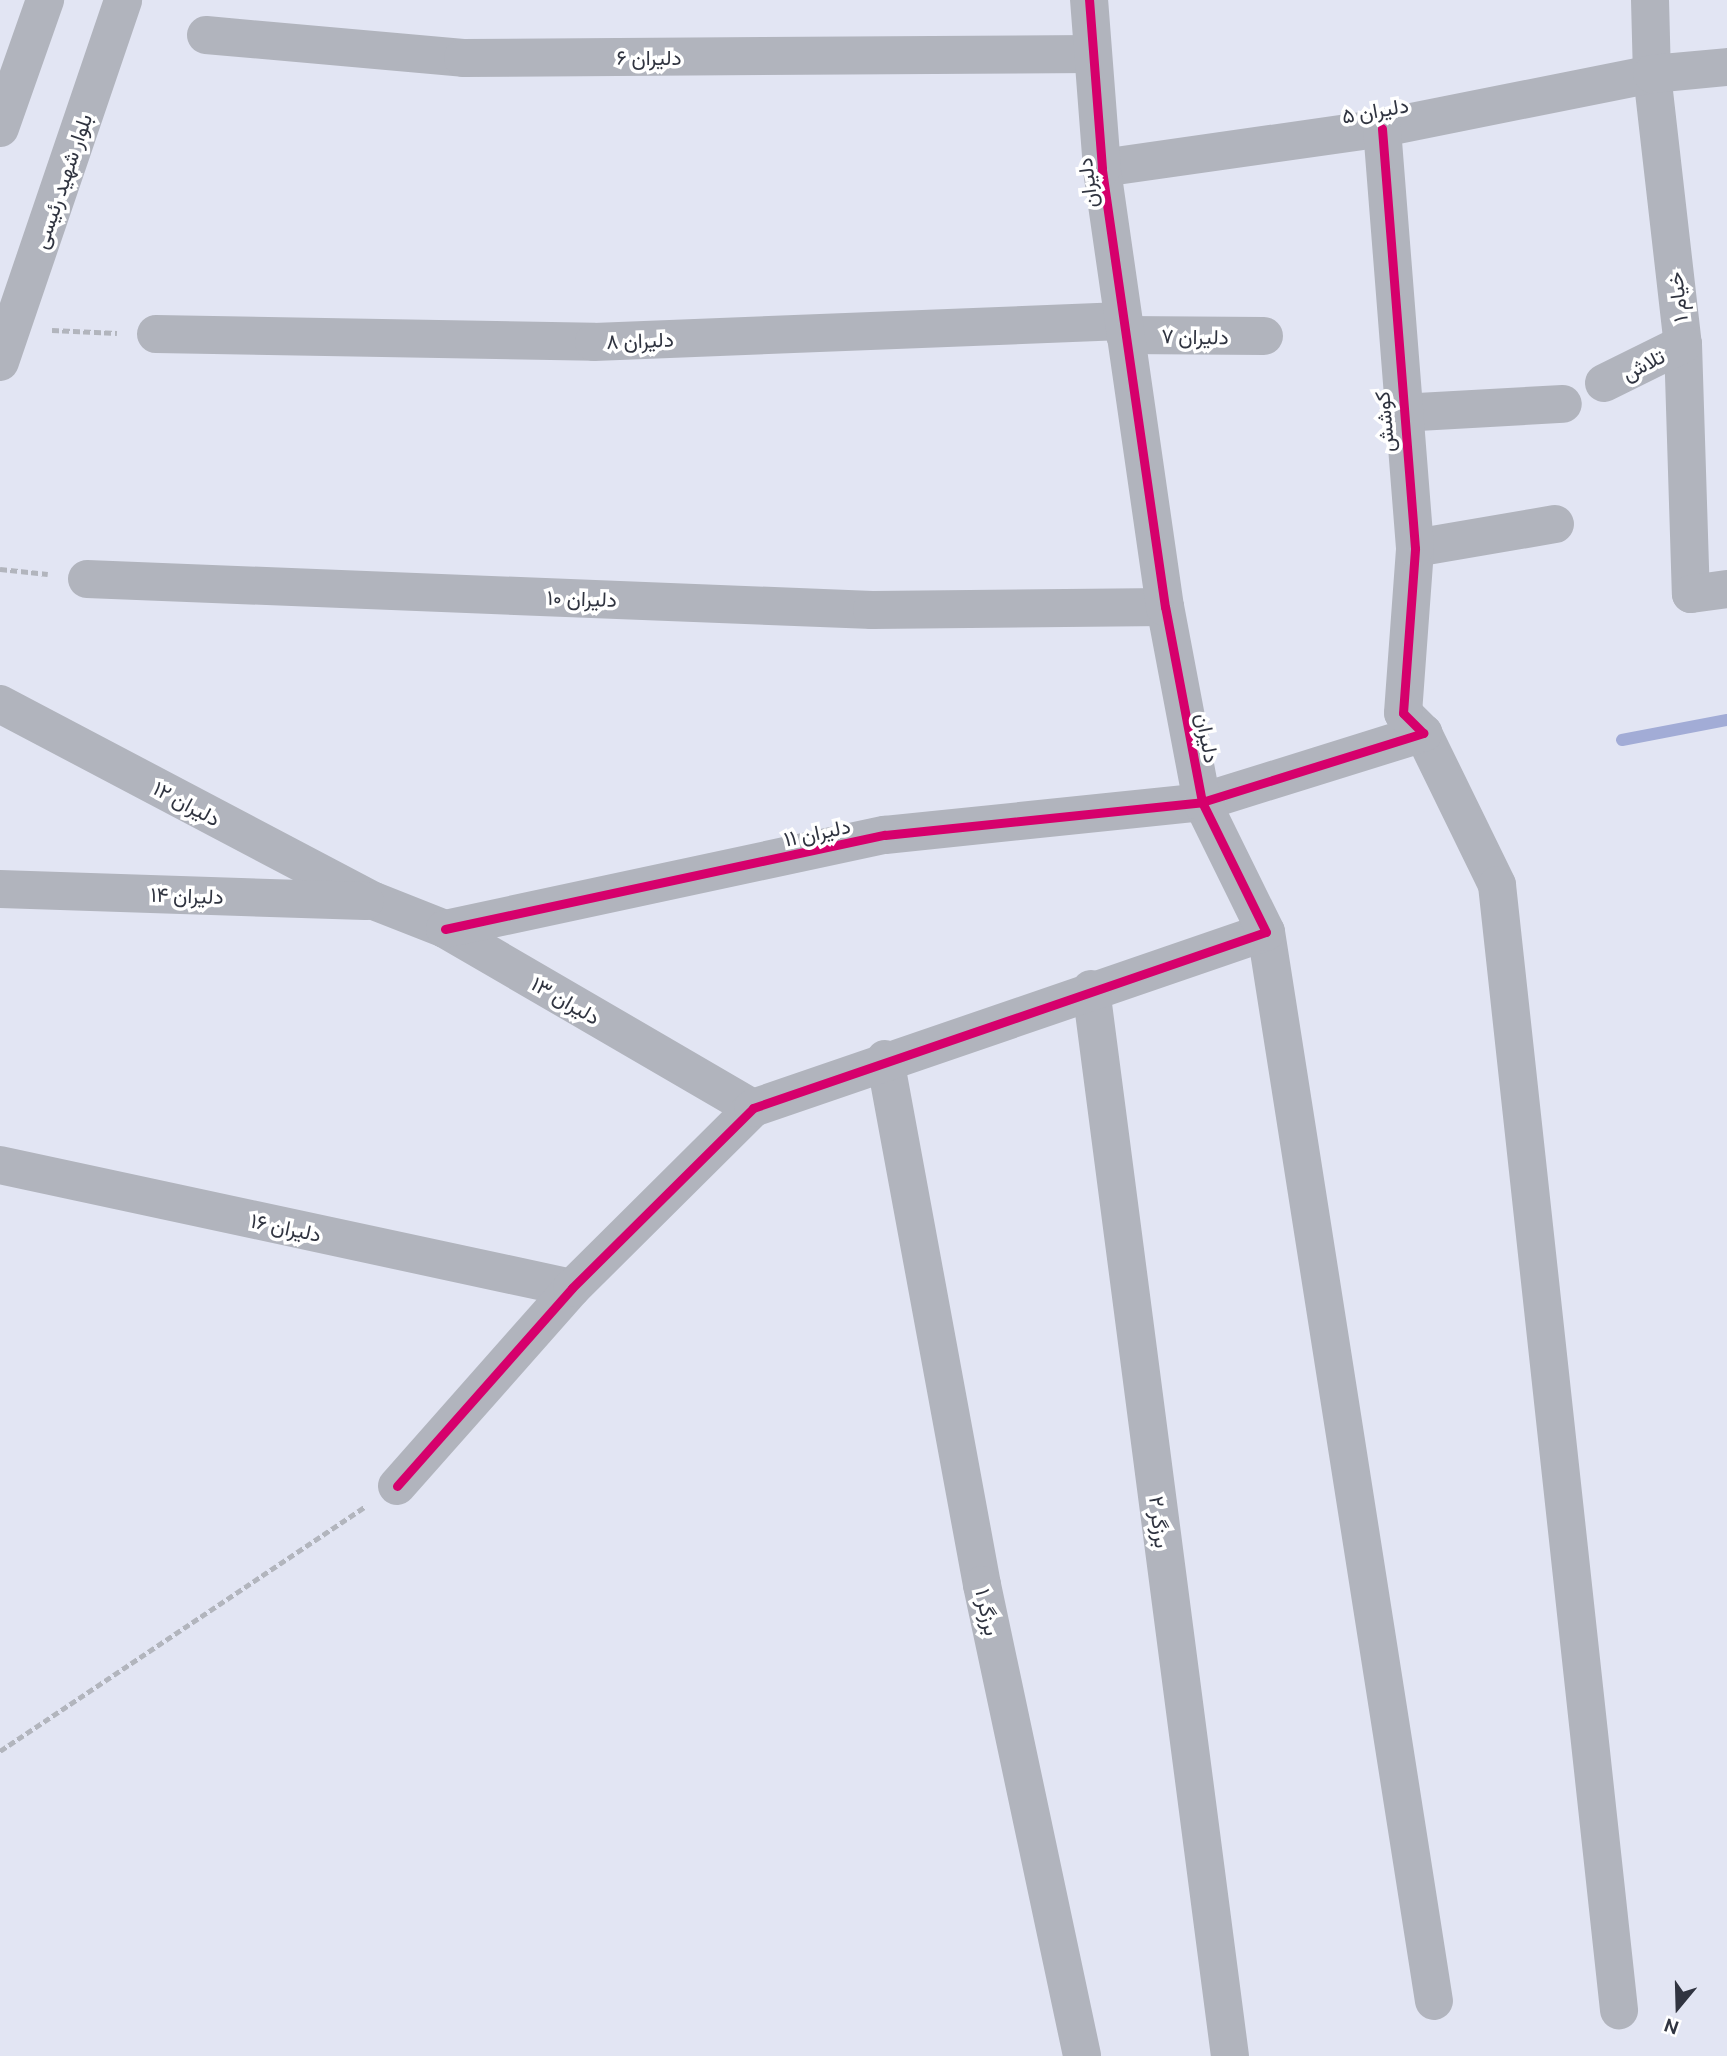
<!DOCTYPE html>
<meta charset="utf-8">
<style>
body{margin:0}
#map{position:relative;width:1727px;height:2056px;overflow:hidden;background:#e2e5f3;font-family:Ubuntu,Vazirmatn,sans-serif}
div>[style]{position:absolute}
.stream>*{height:12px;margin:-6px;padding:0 6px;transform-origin:6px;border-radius:6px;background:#a2acd6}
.path>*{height:4.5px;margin-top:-2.25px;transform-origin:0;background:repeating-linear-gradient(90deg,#b2b5bd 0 7px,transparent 0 10.5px)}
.minor>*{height:38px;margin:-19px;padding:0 19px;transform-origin:19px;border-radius:19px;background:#b1b4bd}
.cycleway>*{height:9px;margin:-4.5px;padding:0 4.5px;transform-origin:4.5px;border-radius:4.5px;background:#d6006c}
span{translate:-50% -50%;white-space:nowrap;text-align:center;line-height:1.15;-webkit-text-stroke:7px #fff;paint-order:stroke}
.street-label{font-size:21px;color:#303440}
.north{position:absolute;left:1643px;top:1972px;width:70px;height:70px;-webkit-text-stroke:5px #fff;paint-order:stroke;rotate:199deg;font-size:19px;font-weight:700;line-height:28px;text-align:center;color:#303440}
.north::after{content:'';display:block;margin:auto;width:24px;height:32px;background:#303440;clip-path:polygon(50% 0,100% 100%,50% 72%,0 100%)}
</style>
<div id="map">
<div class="stream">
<div style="left:1622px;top:740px;width:107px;rotate:-10.8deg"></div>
</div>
<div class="path">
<div style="left:52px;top:330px;width:65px;rotate:2.6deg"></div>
<div style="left:0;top:569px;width:48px;rotate:5.9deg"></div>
<div style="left:0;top:1751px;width:440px;rotate:-33.8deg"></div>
</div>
<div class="minor">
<div style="left:1650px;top:0;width:74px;rotate:88.5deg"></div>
<div style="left:1652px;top:74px;width:272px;rotate:83.5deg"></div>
<div style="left:1683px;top:344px;width:250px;rotate:88.2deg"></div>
<div style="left:1691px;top:594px;width:36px;rotate:-8deg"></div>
<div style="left:206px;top:35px;width:258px;rotate:5.1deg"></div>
<div style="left:463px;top:58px;width:629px;rotate:-0.36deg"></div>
<div style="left:0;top:128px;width:136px;rotate:-70.6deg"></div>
<div style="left:1102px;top:168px;width:283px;rotate:-8.1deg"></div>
<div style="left:1382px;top:128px;width:275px;rotate:-11.3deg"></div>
<div style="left:1652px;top:74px;width:75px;rotate:-5.3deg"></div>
<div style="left:156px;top:334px;width:438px;rotate:1deg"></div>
<div style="left:594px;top:342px;width:529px;rotate:-2.27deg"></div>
<div style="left:1125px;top:335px;width:139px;rotate:0.4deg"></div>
<div style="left:0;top:362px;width:382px;rotate:-71.2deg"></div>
<div style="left:1604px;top:383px;width:88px;rotate:-26.3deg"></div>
<div style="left:1400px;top:413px;width:163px;rotate:-3.2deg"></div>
<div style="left:1415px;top:548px;width:142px;rotate:-9.7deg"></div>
<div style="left:87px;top:579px;width:786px;rotate:2.26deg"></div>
<div style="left:872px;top:610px;width:293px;rotate:-0.6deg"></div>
<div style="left:0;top:704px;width:423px;rotate:27.8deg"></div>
<div style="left:374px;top:901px;width:76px;rotate:21.5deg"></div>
<div style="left:445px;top:929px;width:356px;rotate:30.2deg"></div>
<div style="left:1423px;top:733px;width:169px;rotate:64deg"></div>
<div style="left:1497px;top:885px;width:1132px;rotate:83.81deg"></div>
<div style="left:0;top:889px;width:365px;rotate:1.9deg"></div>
<div style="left:445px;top:929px;width:450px;rotate:-12.1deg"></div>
<div style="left:885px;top:835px;width:319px;rotate:-5.9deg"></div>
<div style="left:1202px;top:802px;width:232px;rotate:-17.3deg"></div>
<div style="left:1423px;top:733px;width:28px;rotate:-135deg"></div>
<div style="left:1403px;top:713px;width:165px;rotate:-85.8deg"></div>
<div style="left:1415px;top:548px;width:421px;rotate:-94.5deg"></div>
<div style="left:1266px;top:932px;width:1082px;rotate:81.07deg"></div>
<div style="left:1091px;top:989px;width:1076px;rotate:82.58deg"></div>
<div style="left:885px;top:1059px;width:535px;rotate:79.55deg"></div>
<div style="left:982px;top:1585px;width:481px;rotate:78deg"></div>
<div style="left:0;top:1165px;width:585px;rotate:12.14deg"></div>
<div style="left:397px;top:1486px;width:264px;rotate:-48.5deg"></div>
<div style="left:572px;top:1288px;width:255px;rotate:-44.8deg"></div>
<div style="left:753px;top:1108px;width:542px;rotate:-18.94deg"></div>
<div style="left:1266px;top:932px;width:145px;rotate:-116.2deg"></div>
<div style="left:1202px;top:802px;width:198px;rotate:-100.7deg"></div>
<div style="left:1165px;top:607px;width:443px;rotate:-98.2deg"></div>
<div style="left:1102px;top:168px;width:169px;rotate:-94.4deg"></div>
</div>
<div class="cycleway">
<div style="left:445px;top:929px;width:450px;rotate:-12.1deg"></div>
<div style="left:885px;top:835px;width:319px;rotate:-5.9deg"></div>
<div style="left:1202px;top:802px;width:232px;rotate:-17.3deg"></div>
<div style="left:1423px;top:733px;width:28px;rotate:-135deg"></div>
<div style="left:1403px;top:713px;width:165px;rotate:-85.8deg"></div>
<div style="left:1415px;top:548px;width:421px;rotate:-94.5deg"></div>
<div style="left:397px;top:1486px;width:264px;rotate:-48.5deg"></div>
<div style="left:572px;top:1288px;width:255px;rotate:-44.8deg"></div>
<div style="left:753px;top:1108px;width:542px;rotate:-18.94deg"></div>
<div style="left:1266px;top:932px;width:145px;rotate:-116.2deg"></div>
<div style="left:1202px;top:802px;width:198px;rotate:-100.7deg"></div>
<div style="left:1165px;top:607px;width:443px;rotate:-98.2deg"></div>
<div style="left:1102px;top:168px;width:169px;rotate:-94.4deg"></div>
</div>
<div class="street-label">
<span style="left:649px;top:57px">دلیران ۶</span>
<span style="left:1375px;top:110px;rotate:-10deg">دلیران ۵</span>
<span style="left:62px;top:181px;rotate:-71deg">بلوار شهید رئیسی</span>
<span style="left:1087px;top:183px;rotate:-97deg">دلیران</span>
<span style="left:1677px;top:297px;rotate:-97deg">خیام ۱</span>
<span style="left:1195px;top:336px;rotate:1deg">دلیران ۷</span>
<span style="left:640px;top:340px;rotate:-2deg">دلیران ۸</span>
<span style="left:1643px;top:364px;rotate:-27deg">تلاش</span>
<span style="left:1384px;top:422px;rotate:-95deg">کوشش</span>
<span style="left:582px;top:598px;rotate:2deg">دلیران ۱۰</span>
<span style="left:1208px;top:738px;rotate:79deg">دلیران</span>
<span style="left:187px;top:803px;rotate:28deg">دلیران ۱۲</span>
<span style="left:817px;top:832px;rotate:-12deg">دلیران ۱۱</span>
<span style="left:187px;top:895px;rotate:2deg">دلیران ۱۴</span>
<span style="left:566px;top:1000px;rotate:30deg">دلیران ۱۳</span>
<span style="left:286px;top:1227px;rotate:12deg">دلیران ۱۶</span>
<span style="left:1160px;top:1522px;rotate:83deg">برزگر ۲</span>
<span style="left:988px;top:1612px;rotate:78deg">برزگر ۱</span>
</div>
<div class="north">N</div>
</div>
